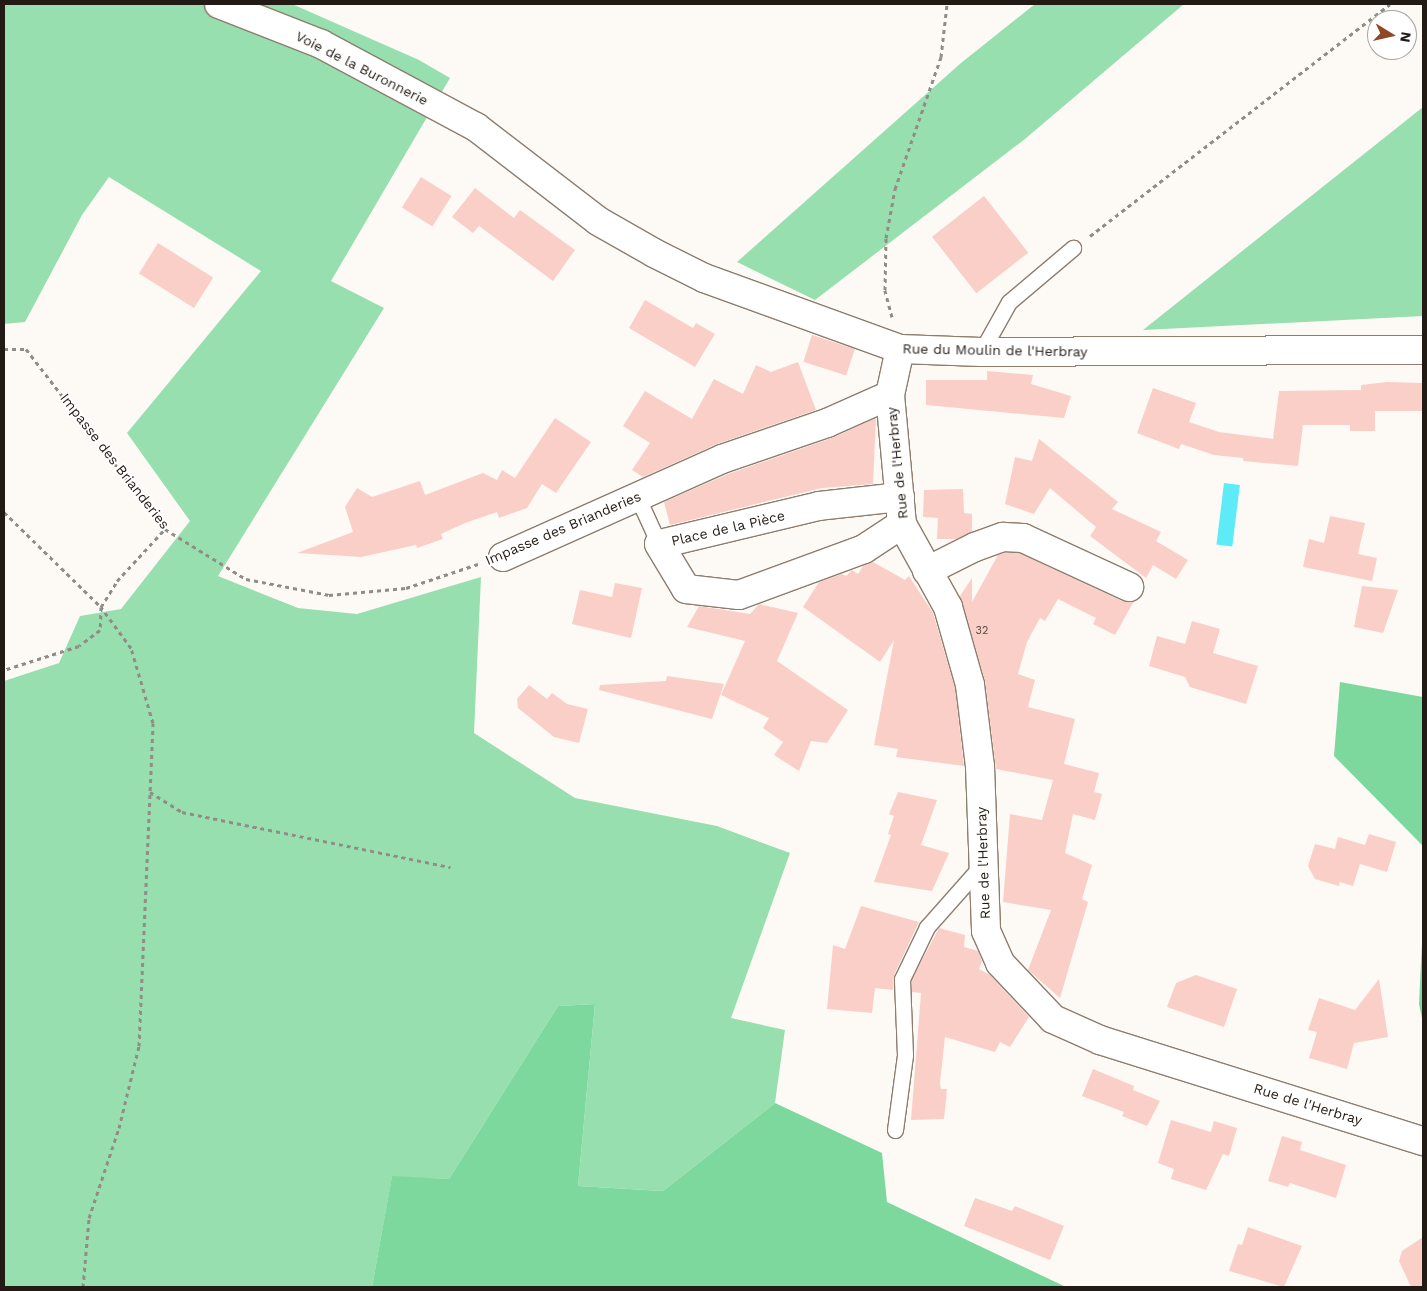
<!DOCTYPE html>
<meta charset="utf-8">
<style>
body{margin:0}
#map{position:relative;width:1427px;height:1291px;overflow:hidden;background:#fdfaf6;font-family:"Work Sans",sans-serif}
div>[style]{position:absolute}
.green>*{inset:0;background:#97dfae}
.forest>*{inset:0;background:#7dd89d}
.water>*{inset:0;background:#5eebf8;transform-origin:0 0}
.building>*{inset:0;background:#f9cfc8;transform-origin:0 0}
.path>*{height:3px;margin-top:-1.5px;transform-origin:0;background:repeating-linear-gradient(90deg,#918c87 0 4px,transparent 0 8px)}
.roads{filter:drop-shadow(1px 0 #8d7d6e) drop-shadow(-1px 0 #8d7d6e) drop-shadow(0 1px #8d7d6e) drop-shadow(0 -1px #8d7d6e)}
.lane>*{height:15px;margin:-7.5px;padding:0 7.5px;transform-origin:7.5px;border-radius:7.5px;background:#fff}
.street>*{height:28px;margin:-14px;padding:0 14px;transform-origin:14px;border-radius:14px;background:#fff}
span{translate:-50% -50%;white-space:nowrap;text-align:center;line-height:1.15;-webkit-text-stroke:4px #fff;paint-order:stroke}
.number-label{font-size:11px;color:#584842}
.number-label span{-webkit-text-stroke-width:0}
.street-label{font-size:14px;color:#221b15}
.frame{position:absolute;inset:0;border:5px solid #221b15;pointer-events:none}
.north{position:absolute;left:1367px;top:10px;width:50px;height:50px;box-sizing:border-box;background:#fff;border:1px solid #a7a4a1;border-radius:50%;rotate:99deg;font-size:14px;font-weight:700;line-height:20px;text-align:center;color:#221b15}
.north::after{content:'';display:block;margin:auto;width:18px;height:22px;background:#904926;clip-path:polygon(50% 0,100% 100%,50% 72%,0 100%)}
</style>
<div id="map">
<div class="green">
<div style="clip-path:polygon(4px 4px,292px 4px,419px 60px,450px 78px,331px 281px,384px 308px,218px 576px,298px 608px,357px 614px,481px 577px,474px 733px,575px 798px,717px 826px,790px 853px,731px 1018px,785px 1030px,775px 1103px,663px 1191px,578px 1186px,595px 1004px,558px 1006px,449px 1179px,392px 1177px,372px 1287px,4px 1287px,4px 681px,59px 663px,80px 616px,121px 609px,190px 521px,127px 433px,261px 271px,109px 177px,82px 215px,25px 322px,4px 324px)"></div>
<div style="clip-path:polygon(1035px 4px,1184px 4px,1025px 139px,815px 300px,737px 262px,961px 63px)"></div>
<div style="clip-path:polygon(1423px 107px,1423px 316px,1143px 330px)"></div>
</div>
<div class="forest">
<div style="clip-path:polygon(1340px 682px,1423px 697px,1423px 846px,1334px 756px)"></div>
<div style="clip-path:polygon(1423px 922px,1423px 1023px,1419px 1004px)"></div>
<div style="clip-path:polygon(595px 1004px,578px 1186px,663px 1191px,775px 1103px,882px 1153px,887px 1202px,1066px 1287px,372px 1287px,392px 1176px,449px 1179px,558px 1006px)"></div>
</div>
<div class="water">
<div style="left:1224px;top:483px;width:16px;height:62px;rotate:7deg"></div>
</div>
<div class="building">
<div style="left:421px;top:177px;width:36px;height:36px;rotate:32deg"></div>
<div style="clip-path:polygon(475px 188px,514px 218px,520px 210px,575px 250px,553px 281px,479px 226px,473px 233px,452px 217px)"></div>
<div style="left:984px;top:196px;width:72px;height:66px;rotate:52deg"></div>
<div style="left:158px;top:243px;width:65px;height:36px;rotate:32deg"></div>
<div style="clip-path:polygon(645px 300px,693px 328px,696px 323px,715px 334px,695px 367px,629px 328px)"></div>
<div style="left:812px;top:335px;width:45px;height:28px;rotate:18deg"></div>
<div style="clip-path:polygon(798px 362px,816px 410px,717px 444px,643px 477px,632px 470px,650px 443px,623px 426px,645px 391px,692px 419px,714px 379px,743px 394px,756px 365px,771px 372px)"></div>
<div style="clip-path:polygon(987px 371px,1033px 375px,1031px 384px,1071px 396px,1064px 418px,926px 405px,926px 380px,987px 380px)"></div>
<div style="clip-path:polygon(1387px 382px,1423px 383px,1423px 411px,1375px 411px,1375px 431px,1350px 431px,1350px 425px,1303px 425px,1298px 466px,1243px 461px,1243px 458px,1214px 455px,1181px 444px,1179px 449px,1137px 433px,1153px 388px,1196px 403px,1189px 422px,1219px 432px,1273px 439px,1279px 391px,1361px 390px,1361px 385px)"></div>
<div style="clip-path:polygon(555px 418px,591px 442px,556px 493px,542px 484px,527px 508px,499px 518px,497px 512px,465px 523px,441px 534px,443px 539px,417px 548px,416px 545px,361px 557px,297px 553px,353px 532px,345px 507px,357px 488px,372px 497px,420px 481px,425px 495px,483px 473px,497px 480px,502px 470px,515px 478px)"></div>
<div style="clip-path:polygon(876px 418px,873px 484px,822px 488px,670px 525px,664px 502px,728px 474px,832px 438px)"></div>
<div style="clip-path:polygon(1039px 439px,1118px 502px,1112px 509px,1161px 532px,1156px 541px,1188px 560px,1176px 579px,1153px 565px,1146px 578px,1090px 536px,1096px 527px,1050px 488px,1034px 514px,1005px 504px,1015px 457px,1032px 461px)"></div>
<div style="clip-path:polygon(963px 489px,964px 513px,972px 514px,972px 532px,956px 539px,937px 539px,938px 518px,923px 517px,924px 490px)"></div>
<div style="clip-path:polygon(1330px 516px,1365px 523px,1358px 554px,1377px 558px,1372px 581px,1303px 567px,1309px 539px,1324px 543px)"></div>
<div style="clip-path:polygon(1005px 553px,1019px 553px,1122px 601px,1134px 601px,1115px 635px,1093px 624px,1096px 618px,1058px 599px,1045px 621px,1040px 618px,1027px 642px,1018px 674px,1035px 680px,1028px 707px,1075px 719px,1064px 764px,1099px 773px,1094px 792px,1102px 794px,1095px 820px,1073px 814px,1065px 853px,1092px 865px,1082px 899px,1088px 902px,1060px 998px,1028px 970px,1051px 910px,1003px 902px,1010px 814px,1042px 820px,1053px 780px,996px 769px,985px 681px,960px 596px,972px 578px,972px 602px,998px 555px)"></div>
<div style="clip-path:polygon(873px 562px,905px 580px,909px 576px,933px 613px,955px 688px,964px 766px,896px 757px,898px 749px,874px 745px,894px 640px,880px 662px,803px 607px,819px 582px,842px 574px,846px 576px,852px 570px,858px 574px,863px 566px)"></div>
<div style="clip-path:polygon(615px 583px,642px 588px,631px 638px,572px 624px,580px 590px,612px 597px)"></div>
<div style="clip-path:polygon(1362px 586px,1398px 590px,1383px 633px,1354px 627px)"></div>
<div style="clip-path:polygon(759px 604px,798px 613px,777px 661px,848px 710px,827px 743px,811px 741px,799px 771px,774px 755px,783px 742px,763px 728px,769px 718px,721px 695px,745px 641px,687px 627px,699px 606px,750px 614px)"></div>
<div style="clip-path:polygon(1192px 621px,1220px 629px,1213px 653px,1258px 666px,1246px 704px,1190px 687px,1185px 677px,1149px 666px,1157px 636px,1185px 644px)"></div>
<div style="clip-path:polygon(667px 676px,724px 684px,712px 719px,599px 690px,600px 685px,666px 681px)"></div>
<div style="clip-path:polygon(529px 685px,547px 699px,552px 693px,567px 704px,588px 709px,579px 743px,554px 737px,518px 708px,517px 699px)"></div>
<div style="clip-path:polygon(898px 792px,937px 800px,921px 845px,949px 853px,932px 891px,874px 882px,891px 835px,888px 834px,894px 816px,889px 814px)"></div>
<div style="clip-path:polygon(1369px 834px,1396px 842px,1387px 872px,1360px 864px,1353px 886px,1340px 882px,1339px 886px,1315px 879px,1308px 866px,1315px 844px,1335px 849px,1338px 837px,1365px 845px)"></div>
<div style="clip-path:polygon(861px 906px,919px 922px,894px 975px,893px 990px,875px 988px,872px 1013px,827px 1009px,833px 945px,845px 949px)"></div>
<div style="clip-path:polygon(939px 928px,965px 935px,964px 947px,978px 951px,982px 961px,979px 969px,990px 975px,1029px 1017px,1010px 1047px,1000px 1042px,995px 1052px,945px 1037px,940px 1083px,941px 1089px,947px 1089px,944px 1119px,911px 1120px,921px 993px,912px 992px,911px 981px)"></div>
<div style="clip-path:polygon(1196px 975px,1237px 989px,1224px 1027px,1167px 1007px,1176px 983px)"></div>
<div style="clip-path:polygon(1379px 979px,1388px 1037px,1354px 1043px,1347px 1069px,1309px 1058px,1317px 1032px,1308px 1030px,1319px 998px,1355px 1010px)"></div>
<div style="clip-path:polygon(1093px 1069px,1134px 1086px,1133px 1090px,1160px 1101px,1147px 1126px,1122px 1116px,1124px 1112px,1082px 1096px)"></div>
<div style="clip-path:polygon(1171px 1120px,1211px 1132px,1214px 1121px,1237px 1128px,1229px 1156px,1223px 1154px,1206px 1190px,1171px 1179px,1174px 1169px,1158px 1163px)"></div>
<div style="clip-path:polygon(1282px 1136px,1302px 1142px,1300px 1150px,1346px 1165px,1336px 1198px,1290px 1183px,1288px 1187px,1268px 1181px)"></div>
<div style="clip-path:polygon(975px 1198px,1012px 1211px,1015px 1206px,1064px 1226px,1050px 1260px,964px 1226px)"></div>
<div style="clip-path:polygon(1248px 1227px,1302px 1246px,1284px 1287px,1229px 1271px,1238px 1244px,1242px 1245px)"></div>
<div style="clip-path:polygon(1423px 1237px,1423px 1287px,1411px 1287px,1399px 1261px,1402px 1251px)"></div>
</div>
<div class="path">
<div style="left:1090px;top:236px;width:379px;rotate:-37.7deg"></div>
<div style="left:892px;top:317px;width:28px;rotate:-105deg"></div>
<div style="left:885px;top:290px;width:52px;rotate:-88.9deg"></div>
<div style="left:886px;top:238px;width:50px;rotate:-79.6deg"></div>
<div style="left:895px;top:189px;width:140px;rotate:-70.8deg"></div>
<div style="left:941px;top:57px;width:53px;rotate:-83.5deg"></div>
<div style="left:4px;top:349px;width:22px"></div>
<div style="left:26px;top:349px;width:227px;rotate:52.3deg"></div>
<div style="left:165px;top:529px;width:95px;rotate:31.7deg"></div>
<div style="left:246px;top:579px;width:85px;rotate:10.9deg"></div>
<div style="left:329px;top:595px;width:77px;rotate:-5.2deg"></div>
<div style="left:406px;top:588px;width:76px;rotate:-18.4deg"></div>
<div style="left:4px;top:512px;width:136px;rotate:44.4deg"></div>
<div style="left:101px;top:607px;width:23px;rotate:92deg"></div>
<div style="left:100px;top:630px;width:26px;rotate:143deg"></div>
<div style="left:79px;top:646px;width:79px;rotate:162.3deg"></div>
<div style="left:150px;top:792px;width:38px;rotate:32deg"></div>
<div style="left:182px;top:812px;width:274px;rotate:11.6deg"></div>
<div style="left:83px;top:1287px;width:69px;rotate:-85deg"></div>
<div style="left:89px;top:1218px;width:95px;rotate:-71.6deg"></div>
<div style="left:119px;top:1128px;width:84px;rotate:-76.3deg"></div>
<div style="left:139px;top:1046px;width:323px;rotate:-87.5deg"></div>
<div style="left:153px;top:723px;width:78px;rotate:-106.3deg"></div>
<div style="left:131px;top:648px;width:51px;rotate:-126.2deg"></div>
<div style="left:101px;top:607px;width:31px;rotate:-58deg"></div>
<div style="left:117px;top:581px;width:71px;rotate:-47.3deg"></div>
</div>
<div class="roads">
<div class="lane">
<div style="left:981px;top:352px;width:57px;rotate:-60.8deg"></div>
<div style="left:1009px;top:302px;width:84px;rotate:-40.2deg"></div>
<div style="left:637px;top:496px;width:53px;rotate:65.4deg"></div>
<div style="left:895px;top:1130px;width:76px;rotate:-82.4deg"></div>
<div style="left:905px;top:1055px;width:76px;rotate:-92.3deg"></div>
<div style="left:902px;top:979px;width:58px;rotate:-64.3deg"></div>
<div style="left:927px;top:927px;width:83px;rotate:-48.4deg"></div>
</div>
<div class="street">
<div style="left:219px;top:4px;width:110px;rotate:21.4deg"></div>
<div style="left:321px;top:44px;width:176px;rotate:28.2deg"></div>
<div style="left:476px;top:127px;width:154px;rotate:37.6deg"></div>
<div style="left:598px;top:221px;width:64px;rotate:29.7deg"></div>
<div style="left:654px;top:253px;width:56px;rotate:26.6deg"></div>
<div style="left:704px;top:278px;width:208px;rotate:19.9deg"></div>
<div style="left:900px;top:349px;width:81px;rotate:2.1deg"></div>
<div style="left:981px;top:352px;width:442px;rotate:-0.3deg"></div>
<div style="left:900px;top:349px;width:47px;rotate:102.3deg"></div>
<div style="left:890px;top:395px;width:130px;rotate:84.7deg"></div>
<div style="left:902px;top:524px;width:95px;rotate:61deg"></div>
<div style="left:948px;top:607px;width:81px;rotate:74.2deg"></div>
<div style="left:970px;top:685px;width:82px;rotate:83deg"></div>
<div style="left:980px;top:766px;width:165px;rotate:87.9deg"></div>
<div style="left:986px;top:931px;width:35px;rotate:66deg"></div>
<div style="left:1000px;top:963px;width:77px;rotate:46.6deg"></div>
<div style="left:1053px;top:1019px;width:51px;rotate:24.1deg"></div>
<div style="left:1100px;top:1040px;width:338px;rotate:17.4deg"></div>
<div style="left:900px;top:497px;width:81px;rotate:173.7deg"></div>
<div style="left:819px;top:506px;width:164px;rotate:166.6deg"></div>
<div style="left:659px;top:544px;width:52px;rotate:59deg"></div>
<div style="left:686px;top:589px;width:53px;rotate:6.5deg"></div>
<div style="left:739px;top:595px;width:133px;rotate:-20.2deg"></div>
<div style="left:864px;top:549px;width:45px;rotate:-33.3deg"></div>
<div style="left:503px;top:557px;width:240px;rotate:-24.1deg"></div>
<div style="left:722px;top:459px;width:111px;rotate:-18.9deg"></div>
<div style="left:827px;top:423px;width:69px;rotate:-24deg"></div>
<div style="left:927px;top:571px;width:54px;rotate:-26.6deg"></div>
<div style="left:975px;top:547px;width:30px;rotate:-20deg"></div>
<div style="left:1003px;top:537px;width:20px;rotate:3deg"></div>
<div style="left:1023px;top:538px;width:117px;rotate:24.8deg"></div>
</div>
</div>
<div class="number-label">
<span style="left:982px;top:631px">32</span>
</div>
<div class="street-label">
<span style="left:362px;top:68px;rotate:27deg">Voie de la Buronnerie</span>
<span style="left:995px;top:350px;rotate:1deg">Rue du Moulin de l'Herbray</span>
<span style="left:115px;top:461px;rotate:52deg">Impasse des Brianderies</span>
<span style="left:897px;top:463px;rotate:-96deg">Rue de l'Herbray</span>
<span style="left:563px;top:528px;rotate:-23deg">Impasse des Brianderies</span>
<span style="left:728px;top:528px;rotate:-13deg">Place de la Pièce</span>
<span style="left:983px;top:863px;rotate:-92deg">Rue de l'Herbray</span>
<span style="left:1308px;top:1104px;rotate:17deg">Rue de l'Herbray</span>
</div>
<div class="frame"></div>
<div class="north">N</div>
</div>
